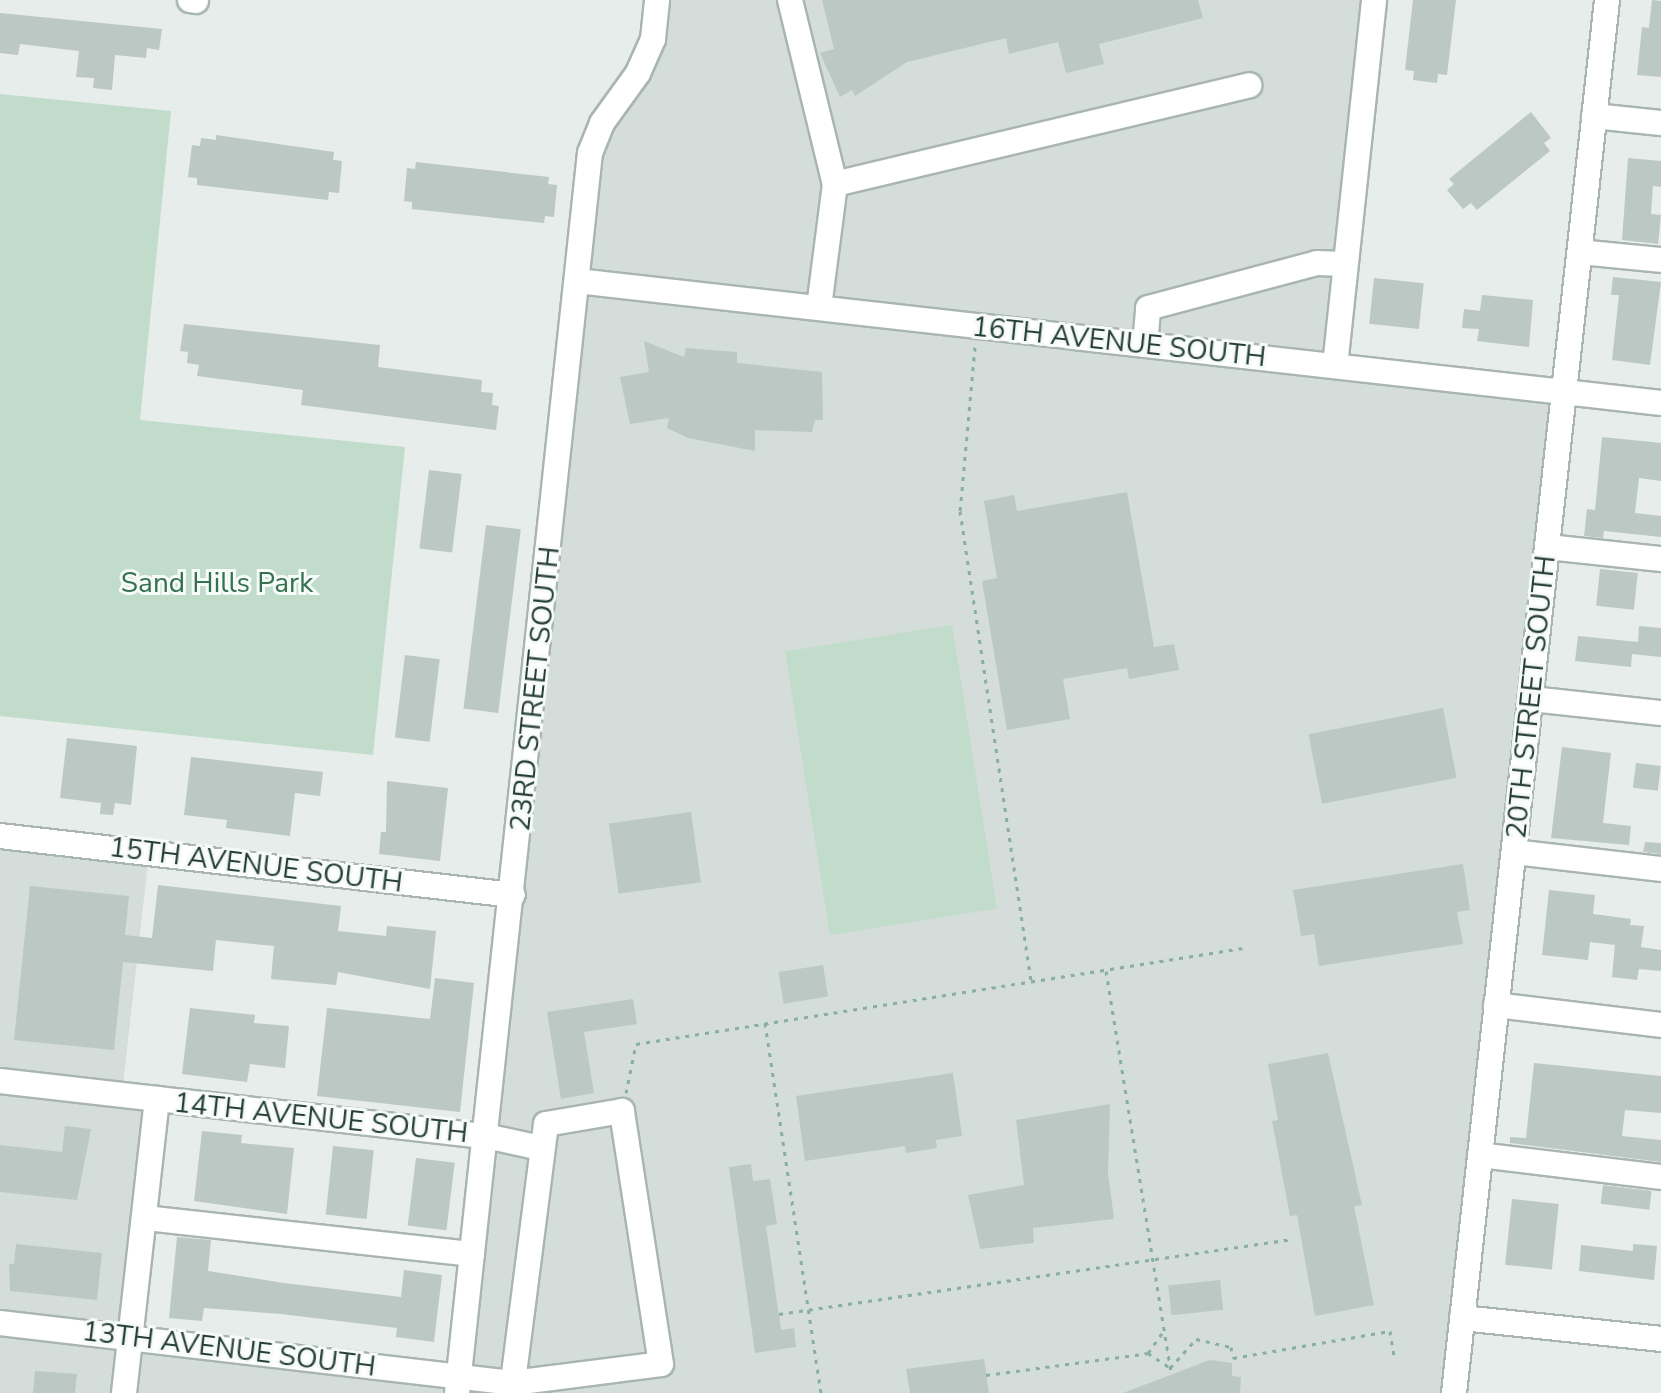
<!DOCTYPE html>
<style>
body{margin:0}
#map{position:relative;width:1661px;height:1393px;overflow:hidden;background:#e6edea;font-family:"Nunito Sans",sans-serif}
div>[style]{position:absolute}
.built>*{inset:0;background:#d4ddd9}
.green>*{inset:0;background:#c1dcca;transform-origin:0 0}
.building>*{inset:0;background:#bbc8c4;transform-origin:0 0}
.path>*{height:3px;margin-top:-1.5px;transform-origin:0;background:repeating-linear-gradient(90deg,#89aea4 0 4px,transparent 0 10px)}
.roads{filter:drop-shadow(2px 0 #a9b5b1) drop-shadow(-2px 0 #a9b5b1) drop-shadow(0 2px #a9b5b1) drop-shadow(0 -2px #a9b5b1)}
.minor>*{height:24px;margin:-12px;padding:0 12px;transform-origin:12px;border-radius:12px;background:#fff}
span{translate:-50% -50%;white-space:nowrap;text-align:center;line-height:1.15;-webkit-text-stroke:6px #f6faf8;paint-order:stroke}
.street-label{font-size:28px;color:#263e39}
.park-label{font-size:28px;color:#34714f}
</style>
<div id="map">
<div class="built">
<div style="clip-path:polygon(657px 0,1374px 0,1335px 366px,1567px 392px,1454px 1393px,0 1393px,0 836px,149px 853px,122px 1094px,157px 1099px,130px 1337px,458px 1377px,590px 153px,638px 73px)"></div>
</div>
<div class="green">
<div style="clip-path:polygon(0 94px,171px 111px,140px 420px,405px 447px,373px 755px,0 716px)"></div>
<div style="left:952px;top:625px;width:287px;height:169px;rotate:81deg"></div>
</div>
<div class="building">
<div style="clip-path:polygon(822px 0,1198px 0,1203px 18px,1099px 44px,1104px 64px,1066px 73px,1058px 42px,1009px 54px,1006px 38px,907px 62px,855px 96px,852px 90px,840px 97px,820px 53px,834px 49px)"></div>
<div style="clip-path:polygon(1413px 0,1456px 0,1447px 75px,1438px 74px,1437px 83px,1413px 80px,1414px 71px,1405px 70px)"></div>
<div style="clip-path:polygon(1652px 0,1661px 1px,1661px 77px,1637px 75px,1642px 27px,1649px 28px)"></div>
<div style="clip-path:polygon(0 13px,162px 29px,159px 50px,147px 48px,146px 58px,115px 55px,112px 90px,93px 88px,94px 78px,76px 77px,79px 51px,20px 44px,18px 55px,0 53px)"></div>
<div style="clip-path:polygon(1531px 112px,1551px 138px,1544px 143px,1550px 151px,1477px 210px,1471px 203px,1463px 209px,1447px 190px,1454px 184px,1449px 179px)"></div>
<div style="clip-path:polygon(216px 135px,334px 152px,333px 160px,342px 161px,339px 193px,329px 192px,328px 200px,197px 185px,197px 178px,188px 177px,192px 145px,200px 146px,201px 138px,216px 140px)"></div>
<div style="clip-path:polygon(1628px 158px,1661px 161px,1661px 187px,1653px 186px,1651px 214px,1661px 215px,1658px 244px,1622px 240px)"></div>
<div style="clip-path:polygon(416px 162px,549px 177px,548px 184px,557px 185px,554px 217px,545px 216px,544px 223px,412px 209px,412px 202px,404px 201px,407px 168px,415px 169px)"></div>
<div style="clip-path:polygon(1613px 277px,1661px 282px,1650px 365px,1612px 360px,1619px 295px,1611px 295px)"></div>
<div style="left:1374px;top:278px;width:50px;height:46px;rotate:6deg"></div>
<div style="clip-path:polygon(1482px 295px,1533px 300px,1529px 347px,1477px 341px,1479px 329px,1462px 328px,1464px 309px,1480px 311px)"></div>
<div style="clip-path:polygon(184px 324px,380px 345px,378px 367px,482px 380px,481px 392px,493px 393px,492px 405px,499px 406px,496px 430px,301px 405px,303px 390px,197px 376px,199px 365px,187px 363px,188px 352px,180px 351px)"></div>
<div style="clip-path:polygon(644px 341px,684px 357px,686px 348px,737px 352px,737px 363px,822px 372px,823px 420px,815px 420px,812px 432px,755px 430px,755px 451px,688px 438px,667px 428px,669px 418px,630px 424px,620px 377px,649px 372px)"></div>
<div style="clip-path:polygon(1602px 437px,1661px 443px,1661px 481px,1639px 478px,1635px 513px,1661px 516px,1661px 537px,1604px 531px,1603px 538px,1584px 536px,1587px 509px,1595px 510px)"></div>
<div style="left:429px;top:470px;width:33px;height:79px;rotate:7deg"></div>
<div style="clip-path:polygon(1127px 492px,1154px 647px,1174px 644px,1179px 670px,1129px 679px,1127px 668px,1063px 679px,1070px 719px,1007px 730px,982px 581px,997px 578px,984px 501px,1014px 495px,1017px 511px)"></div>
<div style="left:486px;top:525px;width:35px;height:185px;rotate:7deg"></div>
<div style="left:1600px;top:569px;width:38px;height:37px;rotate:6deg"></div>
<div style="clip-path:polygon(1639px 626px,1661px 628px,1661px 657px,1632px 654px,1631px 667px,1575px 661px,1578px 636px,1638px 642px)"></div>
<div style="left:405px;top:655px;width:35px;height:83px;rotate:7deg"></div>
<div style="left:1443px;top:708px;width:71px;height:137px;rotate:79deg"></div>
<div style="clip-path:polygon(67px 738px,137px 746px,131px 805px,115px 803px,113px 815px,100px 814px,101px 803px,60px 798px)"></div>
<div style="clip-path:polygon(1562px 747px,1611px 753px,1603px 823px,1631px 826px,1629px 845px,1551px 838px)"></div>
<div style="clip-path:polygon(191px 757px,323px 772px,320px 796px,295px 793px,290px 836px,226px 828px,227px 820px,184px 815px)"></div>
<div style="left:1636px;top:763px;width:25px;height:25px;rotate:7deg"></div>
<div style="clip-path:polygon(387px 781px,448px 788px,440px 861px,379px 854px,381px 832px,386px 832px)"></div>
<div style="left:691px;top:812px;width:71px;height:83px;rotate:82deg"></div>
<div style="clip-path:polygon(1645px 842px,1661px 843px,1661px 854px,1643px 852px)"></div>
<div style="clip-path:polygon(1463px 864px,1470px 910px,1457px 912px,1463px 944px,1319px 966px,1314px 934px,1301px 936px,1293px 890px)"></div>
<div style="clip-path:polygon(158px 885px,341px 906px,338px 931px,386px 936px,387px 926px,436px 931px,430px 989px,338px 972px,336px 985px,271px 979px,274px 946px,216px 940px,213px 971px,123px 962px,114px 1050px,14px 1040px,30px 886px,129px 896px,125px 935px,152px 938px)"></div>
<div style="clip-path:polygon(1549px 890px,1595px 895px,1593px 914px,1631px 919px,1630px 925px,1644px 926px,1641px 947px,1661px 950px,1661px 971px,1639px 969px,1637px 980px,1612px 977px,1615px 945px,1590px 942px,1588px 960px,1542px 955px)"></div>
<div style="left:823px;top:965px;width:32px;height:45px;rotate:81deg"></div>
<div style="clip-path:polygon(435px 978px,474px 983px,460px 1112px,317px 1096px,327px 1008px,430px 1019px)"></div>
<div style="clip-path:polygon(633px 999px,637px 1024px,584px 1032px,594px 1093px,561px 1099px,547px 1012px)"></div>
<div style="clip-path:polygon(190px 1008px,255px 1015px,254px 1023px,289px 1026px,285px 1068px,250px 1064px,247px 1082px,182px 1074px)"></div>
<div style="clip-path:polygon(1328px 1053px,1362px 1205px,1354px 1206px,1374px 1305px,1315px 1316px,1297px 1215px,1290px 1216px,1272px 1121px,1278px 1120px,1268px 1064px)"></div>
<div style="clip-path:polygon(1534px 1063px,1661px 1076px,1661px 1113px,1625px 1110px,1622px 1136px,1661px 1140px,1661px 1162px,1510px 1143px,1510px 1137px,1526px 1138px)"></div>
<div style="clip-path:polygon(953px 1073px,962px 1136px,936px 1140px,937px 1148px,906px 1153px,905px 1146px,805px 1161px,796px 1096px)"></div>
<div style="clip-path:polygon(1110px 1104px,1108px 1173px,1114px 1219px,1033px 1228px,1034px 1243px,980px 1249px,968px 1195px,1024px 1185px,1016px 1120px)"></div>
<div style="clip-path:polygon(65px 1126px,91px 1129px,77px 1200px,0 1192px,0 1145px,62px 1152px)"></div>
<div style="clip-path:polygon(202px 1131px,242px 1135px,241px 1143px,294px 1148px,287px 1214px,194px 1201px)"></div>
<div style="left:333px;top:1146px;width:41px;height:69px;rotate:6deg"></div>
<div style="left:416px;top:1158px;width:39px;height:68px;rotate:7deg"></div>
<div style="clip-path:polygon(751px 1164px,753px 1181px,770px 1179px,777px 1224px,766px 1226px,781px 1330px,794px 1328px,796px 1347px,755px 1353px,729px 1167px)"></div>
<div style="left:1603px;top:1185px;width:49px;height:19px;rotate:7deg"></div>
<div style="left:1512px;top:1199px;width:47px;height:66px;rotate:6deg"></div>
<div style="clip-path:polygon(177px 1237px,211px 1240px,208px 1271px,284px 1283px,401px 1297px,404px 1270px,442px 1275px,434px 1342px,396px 1337px,397px 1328px,281px 1314px,204px 1308px,202px 1321px,169px 1318px)"></div>
<div style="clip-path:polygon(16px 1244px,102px 1253px,97px 1300px,10px 1291px,9px 1264px,14px 1264px)"></div>
<div style="clip-path:polygon(1633px 1244px,1657px 1246px,1654px 1280px,1579px 1271px,1581px 1245px,1633px 1251px)"></div>
<div style="left:1220px;top:1280px;width:30px;height:52px;rotate:84deg"></div>
<div style="clip-path:polygon(984px 1359px,989px 1393px,910px 1393px,906px 1369px)"></div>
<div style="clip-path:polygon(1210px 1360px,1232px 1363px,1232px 1376px,1241px 1377px,1240px 1393px,1123px 1393px)"></div>
<div style="clip-path:polygon(35px 1371px,77px 1374px,75px 1393px,33px 1393px)"></div>
</div>
<div class="path">
<div style="left:975px;top:347px;width:165px;rotate:95.2deg"></div>
<div style="left:960px;top:511px;width:475px;rotate:81.4deg"></div>
<div style="left:1106px;top:971px;width:408px;rotate:80.8deg"></div>
<div style="left:765px;top:1023px;width:374px;rotate:81.4deg"></div>
<div style="left:626px;top:1093px;width:50px;rotate:-78.5deg"></div>
<div style="left:636px;top:1044px;width:615px;rotate:-8.99deg"></div>
<div style="left:779px;top:1314px;width:519px;rotate:-8.3deg"></div>
<div style="left:1148px;top:1353px;width:28px;rotate:-55deg"></div>
<div style="left:986px;top:1375px;width:163px;rotate:-7.7deg"></div>
<div style="left:1148px;top:1353px;width:27px;rotate:34deg"></div>
<div style="left:1170px;top:1368px;width:39px;rotate:-48deg"></div>
<div style="left:1196px;top:1339px;width:36px;rotate:13deg"></div>
<div style="left:1231px;top:1347px;width:11px;rotate:80deg"></div>
<div style="left:1233px;top:1358px;width:159px;rotate:-9.8deg"></div>
<div style="left:1390px;top:1331px;width:25px;rotate:81deg"></div>
</div>
<div class="roads">
<div class="minor">
<div style="left:190px;top:0;width:6px;rotate:9deg"></div>
<div style="left:790px;top:0;width:189px;rotate:76.3deg"></div>
<div style="left:835px;top:184px;width:125px;rotate:97.4deg"></div>
<div style="left:1594px;top:116px;width:67px;rotate:6deg"></div>
<div style="left:835px;top:184px;width:426px;rotate:-13.4deg"></div>
<div style="left:1580px;top:252px;width:81px;rotate:5.6deg"></div>
<div style="left:577px;top:281px;width:1091px;rotate:6.42deg"></div>
<div style="left:1145px;top:345px;width:37px;rotate:-85deg"></div>
<div style="left:1148px;top:308px;width:175px;rotate:-14.9deg"></div>
<div style="left:1317px;top:263px;width:28px;rotate:2deg"></div>
<div style="left:1335px;top:366px;width:368px;rotate:-83.9deg"></div>
<div style="left:1548px;top:547px;width:114px;rotate:6.1deg"></div>
<div style="left:1532px;top:699px;width:130px;rotate:6.2deg"></div>
<div style="left:0;top:836px;width:516px;rotate:6.56deg"></div>
<div style="left:1514px;top:852px;width:148px;rotate:6.6deg"></div>
<div style="left:1496px;top:1005px;width:166px;rotate:6.9deg"></div>
<div style="left:0;top:1081px;width:489px;rotate:6.5deg"></div>
<div style="left:486px;top:1136px;width:56px;rotate:12.3deg"></div>
<div style="left:1480px;top:1155px;width:182px;rotate:6.9deg"></div>
<div style="left:145px;top:1218px;width:329px;rotate:6.3deg"></div>
<div style="left:1462px;top:1318px;width:200px;rotate:6deg"></div>
<div style="left:0;top:1323px;width:516px;rotate:6.67deg"></div>
<div style="left:513px;top:1383px;width:149px;rotate:-7.3deg"></div>
<div style="left:661px;top:1364px;width:256px;rotate:-98.8deg"></div>
<div style="left:622px;top:1111px;width:77px;rotate:170.3deg"></div>
<div style="left:546px;top:1124px;width:261px;rotate:97.3deg"></div>
<div style="left:124px;top:1393px;width:296px;rotate:-83.6deg"></div>
<div style="left:457px;top:1393px;width:1247px;rotate:-83.88deg"></div>
<div style="left:590px;top:153px;width:32px;rotate:-68deg"></div>
<div style="left:602px;top:123px;width:62px;rotate:-54.2deg"></div>
<div style="left:638px;top:73px;width:37px;rotate:-66deg"></div>
<div style="left:653px;top:39px;width:39px;rotate:-84deg"></div>
<div style="left:1454px;top:1393px;width:1401px;rotate:-83.73deg"></div>
</div>
</div>
<div class="street-label">
<span style="left:1119px;top:342px;rotate:6deg">16TH AVENUE SOUTH</span>
<span style="left:535px;top:689px;rotate:-84deg">23RD STREET SOUTH</span>
<span style="left:1531px;top:697px;rotate:-84deg">20TH STREET SOUTH</span>
<span style="left:256px;top:865px;rotate:7deg">15TH AVENUE SOUTH</span>
<span style="left:321px;top:1118px;rotate:6deg">14TH AVENUE SOUTH</span>
<span style="left:229px;top:1349px;rotate:7deg">13TH AVENUE SOUTH</span>
</div>
<div class="park-label">
<span style="left:217px;top:583px">Sand Hills Park</span>
</div>
</div>
